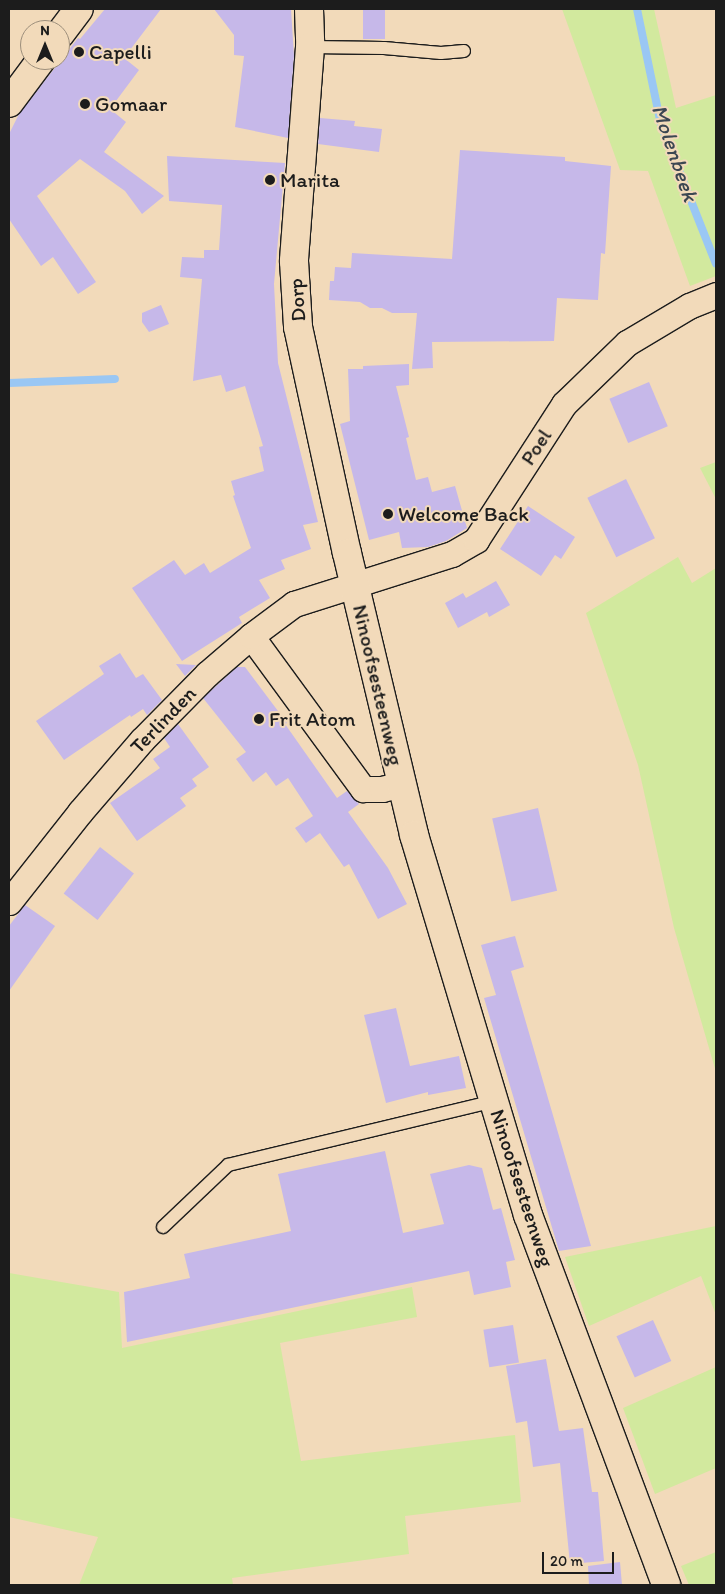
<!DOCTYPE html>
<style>
body{margin:0}
#map{position:relative;width:725px;height:1594px;overflow:hidden;background:#f2daba;font-family:Itim,sans-serif}
div>[style]{position:absolute}
.green>*{inset:0;background:#d2e99e}
.stream>*{height:8px;margin:-4px;padding:0 4px;transform-origin:4px;border-radius:4px;background:#9ac7f4}
.building>*{inset:0;background:#c6b8e9;transform-origin:0 0}
.roads{filter:drop-shadow(1px 0 #1c1c1c) drop-shadow(-1px 0 #1c1c1c) drop-shadow(0 1px #1c1c1c) drop-shadow(0 -1px #1c1c1c)}
.service>*{height:12px;margin:-6px;padding:0 6px;transform-origin:6px;border-radius:6px;background:#f2daba}
.minor>*{height:25px;margin:-12.5px;padding:0 12.5px;transform-origin:12.5px;border-radius:12.5px;background:#f2daba}
.tertiary>*{height:28px;margin:-14px;padding:0 14px;transform-origin:14px;border-radius:14px;background:#f2daba}
.dots>*{width:14px;height:14px;translate:-50% -50%;box-sizing:border-box;border:2px solid #f2daba;border-radius:50%}
span{translate:-50% -50%;white-space:nowrap;text-align:center;line-height:1.15;-webkit-text-stroke:4px #f2daba;paint-order:stroke}
.poi-label{font-size:21px;color:#1c1c1c}
.left{translate:0 -50%;text-align:left}
.street-label{font-size:21px;color:#1c1c1c}
.water-label{font-size:22px;color:#3c4752;font-style:italic}
.frame{position:absolute;inset:0;border:10px solid #1c1c1c;pointer-events:none}
.north{position:absolute;left:20px;top:20px;width:50px;height:50px;box-sizing:border-box;background:#f2daba;border:1px solid #9c8e7b;border-radius:50%;rotate:0deg;font-size:14px;font-weight:700;line-height:20px;text-align:center;color:#1c1c1c}
.north::after{content:'';display:block;margin:auto;width:18px;height:22px;background:#1c1c1c;clip-path:polygon(50% 0,100% 100%,50% 72%,0 100%)}
.scale{position:absolute;left:542px;top:1552px;width:72px;height:22px;box-sizing:border-box;border:2px solid #1c1c1c;border-top:0;padding-left:6px;font-size:15px;line-height:18px;white-space:nowrap;color:#1c1c1c;-webkit-text-stroke:4px #f2daba;paint-order:stroke}
</style>
<div id="map">
<div class="green">
<div style="clip-path:polygon(562px 9px,654px 9px,676px 108px,716px 95px,716px 276px,690px 286px,648px 171px,620px 170px)"></div>
<div style="clip-path:polygon(716px 462px,716px 499px,700px 468px)"></div>
<div style="clip-path:polygon(678px 557px,692px 583px,716px 568px,716px 1072px,674px 928px,638px 765px,586px 613px)"></div>
<div style="clip-path:polygon(716px 1226px,716px 1315px,701px 1276px,589px 1326px,565px 1257px)"></div>
<div style="clip-path:polygon(9px 1273px,119px 1292px,122px 1348px,412px 1287px,417px 1317px,280px 1343px,301px 1461px,515px 1435px,521px 1502px,405px 1516px,409px 1554px,232px 1578px,233px 1585px,79px 1585px,98px 1537px,9px 1517px)"></div>
<div style="clip-path:polygon(716px 1367px,716px 1468px,655px 1494px,623px 1408px)"></div>
<div style="clip-path:polygon(716px 1552px,716px 1585px,689px 1585px,681px 1566px)"></div>
</div>
<div class="stream">
<div style="left:637px;top:9px;width:118px;rotate:78.3deg"></div>
<div style="left:661px;top:125px;width:149px;rotate:68.4deg"></div>
<div style="left:9px;top:383px;width:106px;rotate:-2.2deg"></div>
</div>
<div class="building">
<div style="clip-path:polygon(105px 9px,161px 9px,124px 58px,139px 70px,110px 109px,126px 122px,104px 152px,164px 196px,142px 214px,125px 191px,80px 159px,37px 196px,96px 282px,78px 294px,53px 257px,41px 266px,9px 219px,9px 134px,19px 114px,78px 38px,80px 39px)"></div>
<div style="clip-path:polygon(214px 9px,291px 9px,294px 56px,288px 138px,235px 127px,244px 56px,234px 55px,234px 35px)"></div>
<div style="left:363px;top:9px;width:22px;height:30px"></div>
<div style="clip-path:polygon(320px 118px,355px 121px,354px 126px,382px 129px,379px 152px,318px 144px)"></div>
<div style="clip-path:polygon(460px 150px,565px 157px,565px 161px,611px 166px,605px 254px,601px 253px,598px 300px,557px 298px,554px 341px,432px 342px,433px 368px,412px 369px,417px 313px,392px 313px,382px 308px,370px 308px,360px 302px,329px 300px,330px 281px,334px 281px,335px 267px,351px 268px,352px 253px,452px 259px)"></div>
<div style="clip-path:polygon(167px 156px,285px 163px,274px 284px,278px 363px,318px 522px,303px 525px,311px 549px,281px 560px,285px 569px,259px 580px,270px 598px,239px 617px,242px 623px,182px 661px,132px 588px,174px 560px,185px 575px,204px 563px,210px 573px,251px 548px,233px 496px,235px 495px,231px 481px,264px 471px,259px 447px,263px 446px,245px 386px,226px 392px,221px 375px,193px 381px,202px 279px,180px 277px,182px 257px,204px 258px,204px 250px,219px 250px,222px 205px,169px 201px)"></div>
<div style="clip-path:polygon(161px 305px,169px 324px,149px 332px,142px 322px,142px 313px)"></div>
<div style="clip-path:polygon(409px 364px,409px 385px,396px 386px,409px 437px,406px 438px,416px 480px,428px 477px,432px 492px,455px 486px,467px 528px,446px 541px,428px 547px,402px 548px,399px 532px,369px 540px,340px 424px,350px 421px,348px 369px,363px 369px,363px 366px)"></div>
<div style="left:649px;top:382px;width:48px;height:43px;rotate:67deg"></div>
<div style="left:626px;top:479px;width:66px;height:43px;rotate:64deg"></div>
<div style="clip-path:polygon(528px 506px,575px 537px,561px 559px,555px 555px,541px 576px,500px 549px)"></div>
<div style="clip-path:polygon(496px 581px,510px 605px,489px 617px,487px 612px,458px 628px,445px 603px,463px 593px,466px 598px)"></div>
<div style="clip-path:polygon(120px 653px,136px 678px,143px 674px,162px 700px,147px 715px,143px 709px,131px 717px,130px 715px,64px 760px,36px 721px,104px 674px,99px 666px)"></div>
<div style="clip-path:polygon(176px 664px,196px 665px,185px 676px)"></div>
<div style="clip-path:polygon(237px 667px,245px 667px,287px 723px,285px 724px,337px 798px,347px 791px,359px 804px,348px 812px,388px 868px,407px 904px,378px 919px,349px 864px,344px 867px,320px 833px,306px 843px,295px 828px,313px 816px,288px 778px,276px 786px,266px 772px,253px 782px,236px 759px,246px 752px,203px 698px)"></div>
<div style="clip-path:polygon(178px 724px,209px 767px,192px 779px,197px 786px,180px 798px,186px 806px,137px 841px,110px 803px,160px 768px,153px 759px,170px 747px,164px 738px)"></div>
<div style="left:538px;top:808px;width:85px;height:47px;rotate:77deg"></div>
<div style="left:100px;top:847px;width:43px;height:59px;rotate:38deg"></div>
<div style="clip-path:polygon(25px 905px,55px 926px,9px 991px,9px 926px)"></div>
<div style="clip-path:polygon(515px 936px,524px 967px,511px 971px,591px 1246px,559px 1251px,484px 998px,496px 995px,481px 945px)"></div>
<div style="clip-path:polygon(396px 1008px,410px 1066px,459px 1056px,466px 1088px,428px 1095px,428px 1092px,386px 1103px,364px 1015px)"></div>
<div style="clip-path:polygon(385px 1151px,403px 1233px,444px 1224px,430px 1174px,469px 1165px,482px 1168px,493px 1210px,501px 1208px,515px 1260px,506px 1262px,511px 1287px,474px 1295px,469px 1271px,127px 1342px,124px 1292px,190px 1278px,184px 1254px,291px 1231px,278px 1174px)"></div>
<div style="left:653px;top:1320px;width:45px;height:40px;rotate:66deg"></div>
<div style="left:513px;top:1325px;width:38px;height:30px;rotate:81deg"></div>
<div style="clip-path:polygon(546px 1359px,559px 1431px,583px 1428px,592px 1492px,598px 1492px,604px 1561px,570px 1564px,560px 1463px,533px 1467px,527px 1421px,516px 1423px,506px 1366px)"></div>
<div style="clip-path:polygon(620px 1562px,622px 1585px,589px 1585px,588px 1566px)"></div>
</div>
<div class="roads">
<div class="service">
<div style="left:310px;top:47px;width:74px;rotate:0.8deg"></div>
<div style="left:384px;top:48px;width:57px;rotate:5deg"></div>
<div style="left:441px;top:53px;width:23px;rotate:-5deg"></div>
<div style="left:163px;top:1227px;width:90px;rotate:-43.6deg"></div>
<div style="left:228px;top:1165px;width:274px;rotate:-13.5deg"></div>
</div>
<div class="minor">
<div style="left:251px;top:636px;width:190px;rotate:53.8deg"></div>
<div style="left:363px;top:789px;width:19px"></div>
<div style="left:382px;top:789px;width:21px;rotate:-14deg"></div>
<div style="left:9px;top:902px;width:115px;rotate:-51.7deg"></div>
<div style="left:80px;top:812px;width:95px;rotate:-49.3deg"></div>
<div style="left:142px;top:740px;width:93px;rotate:-45.4deg"></div>
<div style="left:207px;top:674px;width:58px;rotate:-40.8deg"></div>
<div style="left:251px;top:636px;width:54px;rotate:-36.7deg"></div>
<div style="left:294px;top:604px;width:166px;rotate:-17.6deg"></div>
<div style="left:452px;top:554px;width:28px;rotate:-30deg"></div>
<div style="left:476px;top:540px;width:162px;rotate:-57.1deg"></div>
<div style="left:564px;top:404px;width:88px;rotate:-44.1deg"></div>
<div style="left:627px;top:343px;width:72px;rotate:-30.8deg"></div>
<div style="left:689px;top:306px;width:29px;rotate:-22deg"></div>
</div>
<div class="tertiary">
<div style="left:309px;top:9px;width:38px;rotate:88deg"></div>
<div style="left:310px;top:47px;width:215px;rotate:94.3deg"></div>
<div style="left:294px;top:261px;width:66px;rotate:86.5deg"></div>
<div style="left:298px;top:327px;width:231px;rotate:77.8deg"></div>
<div style="left:347px;top:553px;width:290px;rotate:76.6deg"></div>
<div style="left:414px;top:835px;width:397px;rotate:73.3deg"></div>
<div style="left:528px;top:1215px;width:395px;rotate:69.5deg"></div>
<div style="left:60px;top:34px;width:31px;rotate:-53deg"></div>
<div style="left:9px;top:103px;width:54px;rotate:-53.3deg"></div>
</div>
</div>
<div class="dots">
<div style="left:79px;top:52px;background:#1c1c1c"></div>
<div style="left:85px;top:104px;background:#1c1c1c"></div>
<div style="left:270px;top:180px;background:#1c1c1c"></div>
<div style="left:388px;top:514px;background:#1c1c1c"></div>
<div style="left:259px;top:719px;background:#1c1c1c"></div>
</div>
<div class="poi-label">
<span class="left" style="left:89px;top:52px">Capelli</span>
<span class="left" style="left:95px;top:104px">Gomaar</span>
<span class="left" style="left:280px;top:180px">Marita</span>
<span class="left" style="left:398px;top:514px">Welcome Back</span>
<span class="left" style="left:269px;top:719px">Frit Atom</span>
</div>
<div class="street-label">
<span style="left:297px;top:300px;rotate:-94deg">Dorp</span>
<span style="left:536px;top:447px;rotate:-57deg">Poel</span>
<span style="left:378px;top:685px;rotate:77deg">Ninoofsesteenweg</span>
<span style="left:163px;top:720px;rotate:-46deg">Terlinden</span>
<span style="left:522px;top:1188px;rotate:72deg">Ninoofsesteenweg</span>
</div>
<div class="water-label">
<span style="left:675px;top:153px;rotate:71deg">Molenbeek</span>
</div>
<div class="frame"></div>
<div class="north">N</div>
<div class="scale">20 m</div>
</div>
